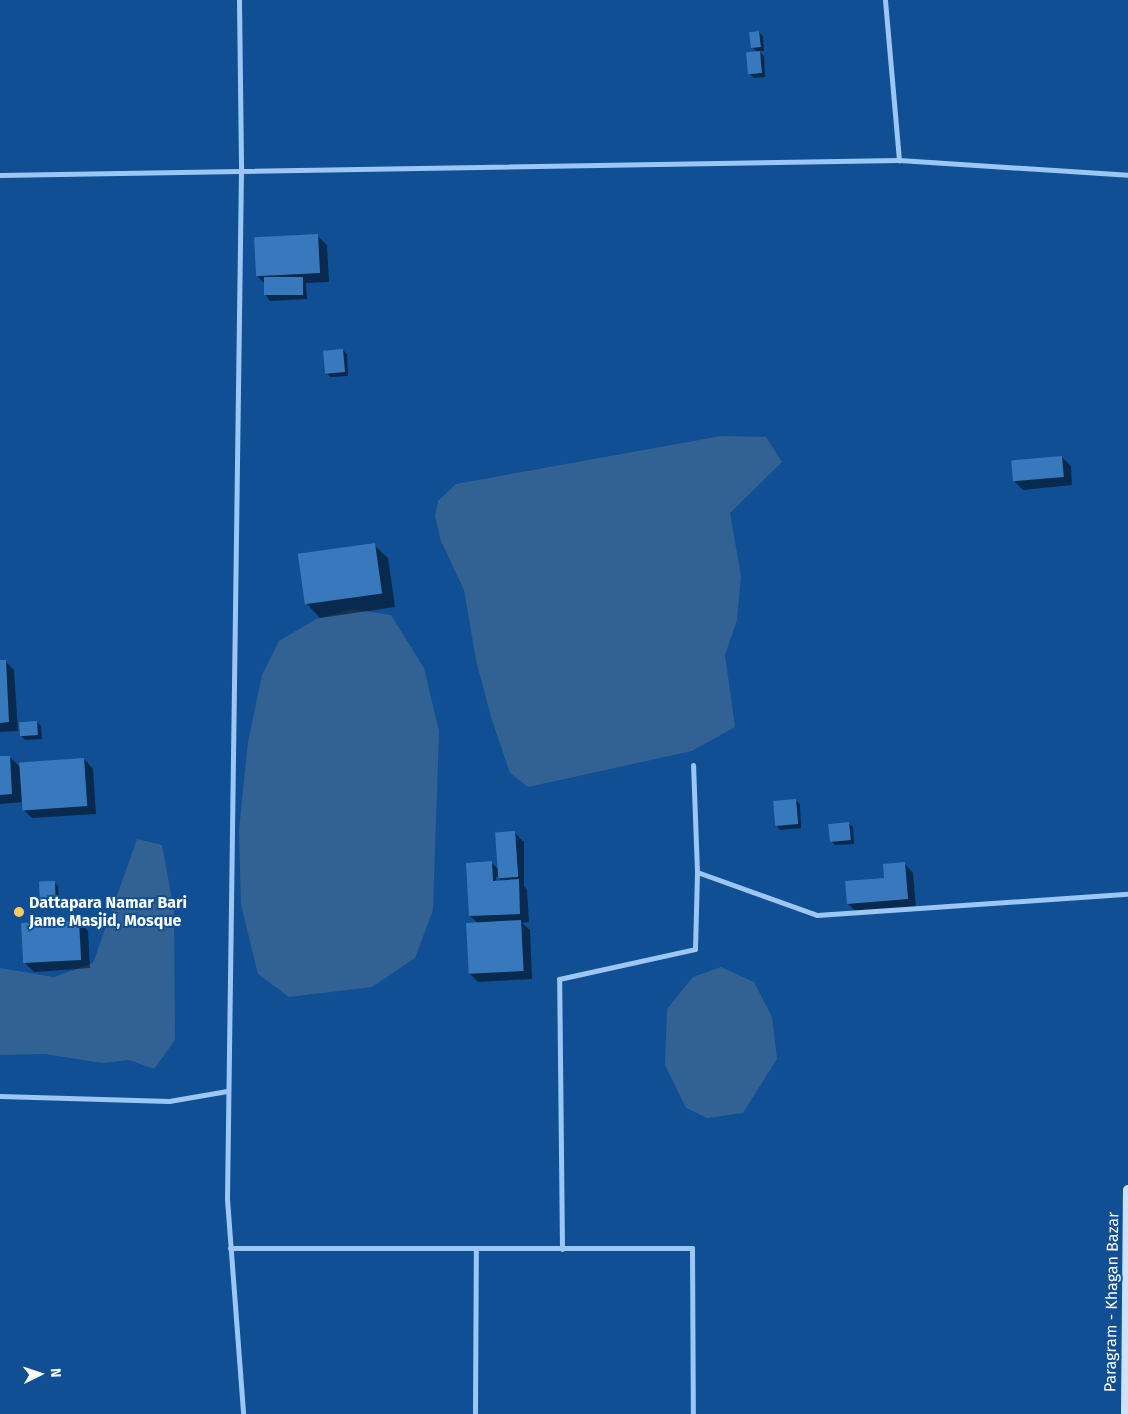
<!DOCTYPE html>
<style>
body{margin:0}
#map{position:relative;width:1128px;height:1414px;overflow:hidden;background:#104f93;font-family:"Fira Sans",sans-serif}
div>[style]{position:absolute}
.water>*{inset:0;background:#326193}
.shadow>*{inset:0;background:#0007}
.building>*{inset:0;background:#3878bc;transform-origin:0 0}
.street>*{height:5px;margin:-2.5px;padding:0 2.5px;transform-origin:2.5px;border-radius:2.5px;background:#9cc7f4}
.secondary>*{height:10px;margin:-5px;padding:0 5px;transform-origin:5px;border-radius:5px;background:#cbe3fd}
.dots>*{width:14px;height:14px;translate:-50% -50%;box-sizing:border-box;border:2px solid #104f93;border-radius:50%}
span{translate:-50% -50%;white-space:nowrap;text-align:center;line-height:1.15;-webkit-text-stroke:4px #104f93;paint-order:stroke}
.poi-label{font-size:16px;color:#fff;font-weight:700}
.left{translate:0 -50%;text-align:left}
.street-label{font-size:16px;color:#fff}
.north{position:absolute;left:15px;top:1349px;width:50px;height:50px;-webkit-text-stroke:4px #104f93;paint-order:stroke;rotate:86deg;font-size:14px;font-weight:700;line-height:20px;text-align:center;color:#fff}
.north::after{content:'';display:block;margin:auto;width:18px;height:22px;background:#fff;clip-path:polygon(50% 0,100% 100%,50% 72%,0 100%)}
</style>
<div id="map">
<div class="water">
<div style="clip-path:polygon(721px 436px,766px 437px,782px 462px,730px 513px,741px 576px,737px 620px,725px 655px,735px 727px,692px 751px,528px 787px,510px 773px,491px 717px,476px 660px,464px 590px,441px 541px,435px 516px,438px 501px,456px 484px)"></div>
<div style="clip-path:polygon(353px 609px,391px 615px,424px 668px,439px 731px,433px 910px,415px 958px,372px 987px,289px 997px,258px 974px,241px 905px,239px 830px,248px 742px,262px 675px,279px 641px,316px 619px)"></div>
<div style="clip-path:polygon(137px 839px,162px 845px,174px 910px,175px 1040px,154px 1069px,129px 1060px,102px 1063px,45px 1054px,0 1055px,0 968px,54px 977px,93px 963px)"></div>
<div style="clip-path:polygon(721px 967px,754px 982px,772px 1017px,777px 1059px,743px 1113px,707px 1118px,686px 1108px,665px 1065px,667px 1009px,693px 977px)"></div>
</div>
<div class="shadow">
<div style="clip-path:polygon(759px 32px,763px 36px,764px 51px,759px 51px,764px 56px,765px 77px,754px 78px,750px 74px,748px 53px,757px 52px,752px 47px)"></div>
<div style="clip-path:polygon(318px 236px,327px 245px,329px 282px,306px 283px,307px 299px,270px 301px,266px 296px,265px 284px,257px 276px)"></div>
<div style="clip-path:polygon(343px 350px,347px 354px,348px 376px,330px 377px,326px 372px)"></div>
<div style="clip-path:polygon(1062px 457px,1071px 466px,1072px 485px,1023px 490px,1014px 481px)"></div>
<div style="clip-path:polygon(374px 545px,388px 558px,395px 607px,320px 618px,307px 604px)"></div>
<div style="clip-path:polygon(5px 661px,14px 670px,18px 731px,0 732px,0 662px)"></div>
<div style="clip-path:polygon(37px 722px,41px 726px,42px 739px,25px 740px,21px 736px)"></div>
<div style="clip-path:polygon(0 757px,10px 757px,21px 768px,84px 759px,93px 769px,96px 814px,32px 818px,23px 809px,23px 802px,0 804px)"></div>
<div style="clip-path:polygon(795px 800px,800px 804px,801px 828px,780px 830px,776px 825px)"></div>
<div style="clip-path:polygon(848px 823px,853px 827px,854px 844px,835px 845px,831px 841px)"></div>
<div style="clip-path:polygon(evenodd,515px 833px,524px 842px,524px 886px,527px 890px,529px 922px,522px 923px,530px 930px,532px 979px,478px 982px,469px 973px,478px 923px,470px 916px,491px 862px,498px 869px,515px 833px,496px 876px,502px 881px,496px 882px,496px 876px)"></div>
<div style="clip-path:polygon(904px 863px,913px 873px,916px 908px,858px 913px,848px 904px)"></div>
<div style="clip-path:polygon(54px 882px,58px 886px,60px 909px,46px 910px,42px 905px)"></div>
<div style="clip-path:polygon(79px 922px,88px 931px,90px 968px,34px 972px,25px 963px)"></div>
</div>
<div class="building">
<div style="left:759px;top:31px;width:16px;height:10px;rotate:83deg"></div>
<div style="left:760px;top:51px;width:22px;height:14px;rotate:85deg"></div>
<div style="left:318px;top:234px;width:39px;height:64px;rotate:87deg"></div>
<div style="left:303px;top:277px;width:18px;height:39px;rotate:90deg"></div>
<div style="left:343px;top:349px;width:23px;height:20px;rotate:85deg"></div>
<div style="left:1062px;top:456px;width:21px;height:51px;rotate:85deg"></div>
<div style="left:375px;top:543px;width:51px;height:78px;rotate:82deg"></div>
<div style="clip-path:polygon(0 660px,6px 660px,9px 722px,0 723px)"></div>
<div style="left:37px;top:721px;width:14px;height:18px;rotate:86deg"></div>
<div style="clip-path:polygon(0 756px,10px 756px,12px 794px,0 795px)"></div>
<div style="left:84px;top:758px;width:48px;height:65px;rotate:86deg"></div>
<div style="left:796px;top:799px;width:25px;height:23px;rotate:85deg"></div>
<div style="left:849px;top:822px;width:18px;height:21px;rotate:84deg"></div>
<div style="left:515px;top:831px;width:46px;height:20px;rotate:86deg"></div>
<div style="clip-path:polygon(492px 861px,493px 881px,519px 879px,520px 914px,469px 916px,466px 863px)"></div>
<div style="clip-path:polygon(905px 862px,908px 899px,847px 904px,845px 881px,884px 878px,883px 864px)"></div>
<div style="left:55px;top:881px;width:24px;height:16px;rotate:88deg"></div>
<div style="left:79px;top:920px;width:40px;height:58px;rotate:87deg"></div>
<div style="left:521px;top:920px;width:51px;height:55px;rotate:87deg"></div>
</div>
<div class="street">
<div style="left:239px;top:0;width:170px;rotate:89.3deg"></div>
<div style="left:241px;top:170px;width:1029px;rotate:90.78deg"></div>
<div style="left:227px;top:1199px;width:216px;rotate:85.7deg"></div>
<div style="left:885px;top:0;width:161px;rotate:85deg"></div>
<div style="left:0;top:175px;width:899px;rotate:-0.96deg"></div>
<div style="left:899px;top:160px;width:229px;rotate:3.7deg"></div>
<div style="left:697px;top:872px;width:127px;rotate:19.7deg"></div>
<div style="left:817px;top:915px;width:312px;rotate:-3.9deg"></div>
<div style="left:0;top:1096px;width:169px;rotate:1.7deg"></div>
<div style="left:169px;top:1101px;width:59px;rotate:-9.8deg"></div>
<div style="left:230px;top:1248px;width:462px"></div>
<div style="left:692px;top:1248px;width:166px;rotate:89.7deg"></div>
<div style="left:562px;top:1249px;width:270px;rotate:-90.6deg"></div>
<div style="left:559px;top:979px;width:139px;rotate:-12.4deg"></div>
<div style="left:695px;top:949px;width:77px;rotate:-88.5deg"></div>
<div style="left:697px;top:872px;width:107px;rotate:-92.1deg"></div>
<div style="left:475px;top:1414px;width:165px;rotate:-89.7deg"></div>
</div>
<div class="secondary">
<div style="left:1126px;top:1414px;width:224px;rotate:-89.5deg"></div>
</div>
<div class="dots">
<div style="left:19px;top:912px;background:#ffca5e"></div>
</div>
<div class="poi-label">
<span class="left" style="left:29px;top:912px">Dattapara Namar Bari<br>Jame Masjid, Mosque</span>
</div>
<div class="street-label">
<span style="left:1112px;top:1302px;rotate:-89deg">Paragram - Khagan Bazar</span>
</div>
<div class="north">N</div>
</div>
